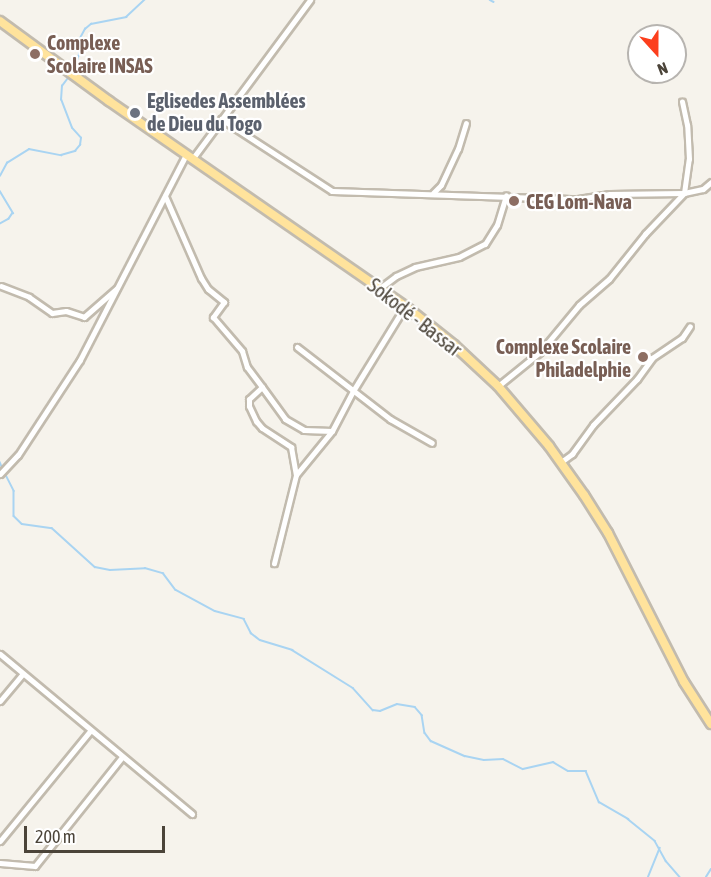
<!DOCTYPE html>
<meta charset="utf-8">
<style>
body{margin:0}
#map{position:relative;width:711px;height:877px;overflow:hidden;background:#f6f3ec;font-family:"Asap Condensed",sans-serif}
div>[style]{position:absolute}
.stream>*{height:1.5px;margin:-0.75px;padding:0 0.75px;transform-origin:0.75px;border-radius:0.75px;background:#a9d4f2}
.roads{filter:drop-shadow(2px 0 #c2bbae) drop-shadow(-2px 0 #c2bbae) drop-shadow(0 2px #c2bbae) drop-shadow(0 -2px #c2bbae)}
.street>*{height:5px;margin:-2.5px;padding:0 2.5px;transform-origin:2.5px;border-radius:2.5px;background:#fff}
.primary>*{height:8px;margin:-4px;padding:0 4px;transform-origin:4px;border-radius:4px;background:#ffe39c}
.dots>*{width:16px;height:16px;translate:-50% -50%;box-sizing:border-box;border:3px solid #fff;border-radius:50%}
span{translate:-50% -50%;white-space:nowrap;text-align:center;line-height:1.15;-webkit-text-stroke:4.5px #fff;paint-order:stroke}
.education-label{font-size:20px;color:#785e54;font-weight:700}
.left{translate:0 -50%;text-align:left}
.right{translate:-100% -50%;text-align:right}
.worship-label{font-size:20px;color:#5b616d;font-weight:700}
.street-label{font-size:20px;color:#4b4439}
.north{position:absolute;left:627px;top:24px;width:60px;height:60px;box-sizing:border-box;background:#fff;border:2px solid #b7b4b0;border-radius:50%;rotate:159deg;font-size:16px;font-weight:700;line-height:24px;text-align:center;color:#4b4439}
.north::after{content:'';display:block;margin:auto;width:21px;height:27px;background:#fc3f1d;clip-path:polygon(50% 0,100% 100%,50% 72%,0 100%)}
.scale{position:absolute;left:24px;top:826px;width:141px;height:27px;box-sizing:border-box;border:3px solid #4b4439;border-top:0;padding-left:8px;font-size:18px;line-height:21px;white-space:nowrap;color:#4b4439;-webkit-text-stroke:4px #fff;paint-order:stroke}
</style>
<div id="map">
<div class="stream">
<div style="left:490px;top:0;width:4px;rotate:27deg"></div>
<div style="left:75px;top:68px;width:15px;rotate:-74deg"></div>
<div style="left:79px;top:54px;width:12px;rotate:-95deg"></div>
<div style="left:78px;top:42px;width:15px;rotate:-62deg"></div>
<div style="left:85px;top:29px;width:8px;rotate:-40deg"></div>
<div style="left:91px;top:24px;width:36px;rotate:-11deg"></div>
<div style="left:126px;top:17px;width:25px;rotate:-43deg"></div>
<div style="left:0;top:176px;width:15px;rotate:-62deg"></div>
<div style="left:7px;top:163px;width:26px;rotate:-32deg"></div>
<div style="left:29px;top:149px;width:33px;rotate:11deg"></div>
<div style="left:61px;top:155px;width:15px;rotate:-16deg"></div>
<div style="left:75px;top:151px;width:8px;rotate:-50deg"></div>
<div style="left:80px;top:145px;width:7px;rotate:-82deg"></div>
<div style="left:81px;top:138px;width:13px;rotate:-132deg"></div>
<div style="left:72px;top:128px;width:30px;rotate:-111deg"></div>
<div style="left:61px;top:100px;width:14px;rotate:-86deg"></div>
<div style="left:62px;top:86px;width:10px;rotate:-53deg"></div>
<div style="left:0;top:191px;width:26px;rotate:59deg"></div>
<div style="left:13px;top:213px;width:7px;rotate:124deg"></div>
<div style="left:9px;top:219px;width:10px;rotate:151deg"></div>
<div style="left:0;top:462px;width:8px;rotate:67deg"></div>
<div style="left:5px;top:473px;width:20px;rotate:63deg"></div>
<div style="left:14px;top:491px;width:25px;rotate:90deg"></div>
<div style="left:14px;top:516px;width:11px;rotate:45deg"></div>
<div style="left:22px;top:524px;width:30px;rotate:8deg"></div>
<div style="left:52px;top:528px;width:58px;rotate:42.2deg"></div>
<div style="left:95px;top:567px;width:15px;rotate:11deg"></div>
<div style="left:110px;top:570px;width:35px;rotate:-3deg"></div>
<div style="left:145px;top:568px;width:19px;rotate:16deg"></div>
<div style="left:163px;top:573px;width:21px;rotate:53deg"></div>
<div style="left:176px;top:590px;width:44px;rotate:28.3deg"></div>
<div style="left:215px;top:611px;width:30px;rotate:15deg"></div>
<div style="left:244px;top:619px;width:16px;rotate:63deg"></div>
<div style="left:251px;top:633px;width:11px;rotate:38deg"></div>
<div style="left:260px;top:640px;width:34px;rotate:17deg"></div>
<div style="left:292px;top:650px;width:72px;rotate:31.9deg"></div>
<div style="left:353px;top:688px;width:30px;rotate:48deg"></div>
<div style="left:373px;top:710px;width:7px;rotate:8deg"></div>
<div style="left:380px;top:711px;width:18px;rotate:-22deg"></div>
<div style="left:397px;top:704px;width:18px;rotate:9deg"></div>
<div style="left:415px;top:707px;width:11px;rotate:49deg"></div>
<div style="left:422px;top:715px;width:18px;rotate:81deg"></div>
<div style="left:425px;top:733px;width:10px;rotate:53deg"></div>
<div style="left:431px;top:741px;width:37px;rotate:24deg"></div>
<div style="left:465px;top:756px;width:19px;rotate:12deg"></div>
<div style="left:484px;top:760px;width:19px;rotate:-3deg"></div>
<div style="left:503px;top:759px;width:22px;rotate:27deg"></div>
<div style="left:523px;top:769px;width:31px;rotate:-13deg"></div>
<div style="left:553px;top:762px;width:17px;rotate:31deg"></div>
<div style="left:568px;top:771px;width:18px"></div>
<div style="left:586px;top:771px;width:34px;rotate:67deg"></div>
<div style="left:599px;top:802px;width:34px;rotate:30deg"></div>
<div style="left:628px;top:819px;width:35px;rotate:39deg"></div>
<div style="left:655px;top:841px;width:23px;rotate:61deg"></div>
<div style="left:666px;top:861px;width:21px;rotate:49deg"></div>
<div style="left:648px;top:877px;width:31px;rotate:-68deg"></div>
<div style="left:706px;top:877px;width:9px;rotate:-58deg"></div>
</div>
<div class="roads">
<div class="street">
<div style="left:221px;top:119px;width:132px;rotate:33deg"></div>
<div style="left:332px;top:191px;width:246px;rotate:1.9deg"></div>
<div style="left:578px;top:199px;width:32px;rotate:-9deg"></div>
<div style="left:610px;top:194px;width:74px;rotate:-0.8deg"></div>
<div style="left:684px;top:193px;width:34px;rotate:-82deg"></div>
<div style="left:689px;top:159px;width:34px;rotate:-93deg"></div>
<div style="left:687px;top:125px;width:24px;rotate:-102deg"></div>
<div style="left:193px;top:158px;width:197px;rotate:-53.5deg"></div>
<div style="left:433px;top:193px;width:11px;rotate:-45deg"></div>
<div style="left:441px;top:185px;width:40px;rotate:-65deg"></div>
<div style="left:458px;top:149px;width:27px;rotate:-73deg"></div>
<div style="left:165px;top:196px;width:90px;rotate:66.3deg"></div>
<div style="left:201px;top:278px;width:13px;rotate:58deg"></div>
<div style="left:208px;top:289px;width:21px;rotate:39deg"></div>
<div style="left:224px;top:302px;width:19px;rotate:126deg"></div>
<div style="left:213px;top:317px;width:45px;rotate:49.5deg"></div>
<div style="left:242px;top:351px;width:17px;rotate:73deg"></div>
<div style="left:247px;top:367px;width:25px;rotate:53deg"></div>
<div style="left:262px;top:387px;width:18px;rotate:137deg"></div>
<div style="left:249px;top:399px;width:7px;rotate:90deg"></div>
<div style="left:249px;top:406px;width:17px;rotate:65deg"></div>
<div style="left:256px;top:421px;width:9px;rotate:49deg"></div>
<div style="left:262px;top:428px;width:35px;rotate:33deg"></div>
<div style="left:291px;top:447px;width:28px;rotate:80deg"></div>
<div style="left:296px;top:475px;width:91px;rotate:104deg"></div>
<div style="left:1px;top:286px;width:30px;rotate:21deg"></div>
<div style="left:29px;top:297px;width:28px;rotate:35deg"></div>
<div style="left:52px;top:313px;width:14px;rotate:-8deg"></div>
<div style="left:66px;top:311px;width:19px;rotate:18deg"></div>
<div style="left:84px;top:317px;width:43px;rotate:-41.2deg"></div>
<div style="left:380px;top:288px;width:20px;rotate:-37deg"></div>
<div style="left:396px;top:276px;width:21px;rotate:-25deg"></div>
<div style="left:415px;top:267px;width:45px;rotate:-12.8deg"></div>
<div style="left:459px;top:257px;width:29px;rotate:-27deg"></div>
<div style="left:485px;top:244px;width:22px;rotate:-58deg"></div>
<div style="left:497px;top:225px;width:31px;rotate:-73deg"></div>
<div style="left:297px;top:347px;width:118px;rotate:37.7deg"></div>
<div style="left:390px;top:419px;width:48px;rotate:29.7deg"></div>
<div style="left:498px;top:386px;width:54px;rotate:-39deg"></div>
<div style="left:540px;top:352px;width:61px;rotate:-50.3deg"></div>
<div style="left:579px;top:305px;width:40px;rotate:-41deg"></div>
<div style="left:609px;top:279px;width:58px;rotate:-51.3deg"></div>
<div style="left:645px;top:234px;width:57px;rotate:-46.4deg"></div>
<div style="left:684px;top:193px;width:19px;rotate:-12deg"></div>
<div style="left:703px;top:189px;width:11px;rotate:-41deg"></div>
<div style="left:262px;top:387px;width:39px;rotate:54deg"></div>
<div style="left:285px;top:419px;width:22px;rotate:30deg"></div>
<div style="left:304px;top:430px;width:28px;rotate:2deg"></div>
<div style="left:561px;top:462px;width:14px;rotate:-36deg"></div>
<div style="left:572px;top:454px;width:36px;rotate:-54deg"></div>
<div style="left:593px;top:425px;width:64px;rotate:-46.3deg"></div>
<div style="left:637px;top:379px;width:26px;rotate:-54deg"></div>
<div style="left:652px;top:358px;width:36px;rotate:-34deg"></div>
<div style="left:682px;top:338px;width:14px;rotate:-56deg"></div>
<div style="left:0;top:474px;width:26px;rotate:-47deg"></div>
<div style="left:18px;top:455px;width:113px;rotate:-56.9deg"></div>
<div style="left:80px;top:360px;width:231px;rotate:-62.7deg"></div>
<div style="left:296px;top:475px;width:57px;rotate:-50.7deg"></div>
<div style="left:332px;top:431px;width:45px;rotate:-62.3deg"></div>
<div style="left:353px;top:391px;width:100px;rotate:-58.5deg"></div>
<div style="left:0;top:654px;width:250px;rotate:39.8deg"></div>
<div style="left:0;top:701px;width:34px;rotate:-50deg"></div>
<div style="left:0;top:841px;width:142px;rotate:-50.7deg"></div>
<div style="left:0;top:863px;width:35px;rotate:5deg"></div>
<div style="left:35px;top:866px;width:139px;rotate:-51.4deg"></div>
</div>
<div class="primary">
<div style="left:0;top:21px;width:135px;rotate:36.3deg"></div>
<div style="left:109px;top:101px;width:360px;rotate:34.7deg"></div>
<div style="left:405px;top:306px;width:63px;rotate:38.5deg"></div>
<div style="left:454px;top:345px;width:60px;rotate:43deg"></div>
<div style="left:498px;top:386px;width:79px;rotate:49.6deg"></div>
<div style="left:549px;top:446px;width:60px;rotate:54.5deg"></div>
<div style="left:584px;top:495px;width:45px;rotate:57.7deg"></div>
<div style="left:608px;top:533px;width:167px;rotate:63deg"></div>
<div style="left:684px;top:682px;width:50px;rotate:57.3deg"></div>
</div>
</div>
<div class="dots">
<div style="left:35px;top:54px;background:#8d6e63"></div>
<div style="left:135px;top:113px;background:#6b7280"></div>
<div style="left:514px;top:201px;background:#8d6e63"></div>
<div style="left:643px;top:357px;background:#8d6e63"></div>
</div>
<div class="education-label">
<span class="left" style="left:47px;top:54px">Complexe<br>Scolaire INSAS</span>
<span class="left" style="left:526px;top:201px">CEG Lom-Nava</span>
<span class="right" style="left:631px;top:358px">Complexe Scolaire<br>Philadelphie</span>
</div>
<div class="worship-label">
<span class="left" style="left:147px;top:112px">Eglisedes Assemblées<br>de Dieu du Togo</span>
</div>
<div class="street-label">
<span style="left:415px;top:317px;rotate:38deg">Sokodé - Bassar</span>
</div>
<div class="north">N</div>
<div class="scale">200 m</div>
</div>
